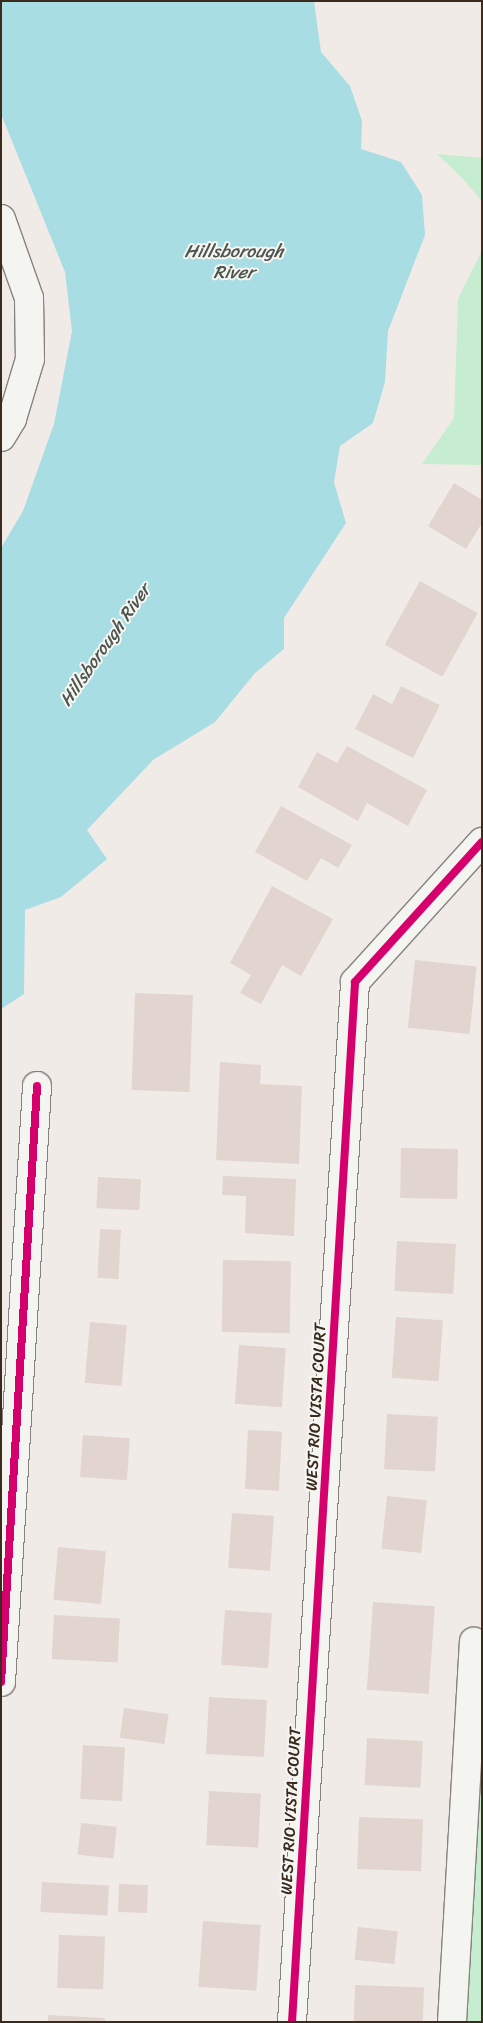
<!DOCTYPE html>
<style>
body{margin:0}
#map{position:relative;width:483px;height:2023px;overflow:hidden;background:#f1ebe8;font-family:Sriracha,sans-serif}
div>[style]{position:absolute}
.green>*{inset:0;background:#c7edd1}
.water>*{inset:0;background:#a7dde3}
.building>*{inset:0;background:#e2d4cf;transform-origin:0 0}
.roads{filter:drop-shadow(1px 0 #88827e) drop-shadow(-1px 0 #88827e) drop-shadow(0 1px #88827e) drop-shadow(0 -1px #88827e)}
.minor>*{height:28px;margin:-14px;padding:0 14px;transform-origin:14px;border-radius:14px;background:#f4f4f1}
.cycleway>*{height:8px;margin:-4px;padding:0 4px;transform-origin:4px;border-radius:4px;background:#d6006c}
span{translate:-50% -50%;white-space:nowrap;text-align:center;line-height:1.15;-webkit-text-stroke:4px #f6f6f2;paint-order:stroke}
.street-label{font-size:16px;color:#3b2a1e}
.water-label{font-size:18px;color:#4e554f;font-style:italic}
.frame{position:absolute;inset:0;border:2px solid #3b2a1e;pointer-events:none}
</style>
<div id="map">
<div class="green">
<div style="clip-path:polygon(437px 154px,482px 158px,482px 201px,461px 177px)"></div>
<div style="clip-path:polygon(482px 251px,482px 465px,422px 464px,454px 418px,458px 299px)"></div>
<div style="clip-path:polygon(482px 1675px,482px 2022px,462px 2022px)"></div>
</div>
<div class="water">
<div style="clip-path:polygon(1px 1px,314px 1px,321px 52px,350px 86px,362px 121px,361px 149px,401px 162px,422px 195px,425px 235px,388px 331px,385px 382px,373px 423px,340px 446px,334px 482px,346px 523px,284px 618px,284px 649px,255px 673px,215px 722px,153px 760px,87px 830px,107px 859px,61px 897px,25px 910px,24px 994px,1px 1009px,1px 548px,23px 511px,54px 424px,72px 331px,65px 272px,1px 114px)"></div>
</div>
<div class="building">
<div style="clip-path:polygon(454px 483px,482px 500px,482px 523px,466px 549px,428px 526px)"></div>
<div style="left:420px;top:581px;width:66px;height:73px;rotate:29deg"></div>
<div style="clip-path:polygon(401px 686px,440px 705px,413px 758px,355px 729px,373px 694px,392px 704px)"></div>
<div style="clip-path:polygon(347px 746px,427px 790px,408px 826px,367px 803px,358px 821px,298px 787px,317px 752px,337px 763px)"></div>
<div style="clip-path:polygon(281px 806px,352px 845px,338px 868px,321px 858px,307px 881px,255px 852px)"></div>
<div style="clip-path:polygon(272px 886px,333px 919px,301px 976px,282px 965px,261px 1004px,240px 993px,251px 975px,230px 963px)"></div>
<div style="left:415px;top:960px;width:62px;height:68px;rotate:6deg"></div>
<div style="left:135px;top:993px;width:58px;height:97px;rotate:2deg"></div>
<div style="clip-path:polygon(220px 1062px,261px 1065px,260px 1084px,302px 1086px,299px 1164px,216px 1160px)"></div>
<div style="left:401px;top:1148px;width:57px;height:50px;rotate:1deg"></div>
<div style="clip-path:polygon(223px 1176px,296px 1179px,294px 1236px,245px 1233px,246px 1196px,222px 1195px)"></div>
<div style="left:98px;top:1177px;width:43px;height:31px;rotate:3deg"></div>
<div style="left:100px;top:1229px;width:21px;height:49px;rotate:3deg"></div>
<div style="left:397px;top:1241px;width:59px;height:50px;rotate:3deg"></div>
<div style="left:223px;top:1260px;width:68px;height:72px;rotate:1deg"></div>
<div style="left:396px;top:1317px;width:47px;height:61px;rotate:4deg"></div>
<div style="left:90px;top:1322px;width:37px;height:61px;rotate:5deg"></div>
<div style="left:239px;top:1345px;width:47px;height:59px;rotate:4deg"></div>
<div style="left:387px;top:1414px;width:51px;height:55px;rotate:3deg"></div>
<div style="left:248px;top:1430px;width:34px;height:59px;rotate:3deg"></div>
<div style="left:83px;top:1435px;width:47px;height:42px;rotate:4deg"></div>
<div style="left:387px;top:1496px;width:40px;height:53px;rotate:6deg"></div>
<div style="left:232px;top:1513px;width:42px;height:55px;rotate:4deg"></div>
<div style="left:58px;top:1547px;width:48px;height:53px;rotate:5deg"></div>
<div style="left:373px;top:1602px;width:62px;height:88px;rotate:4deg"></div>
<div style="left:225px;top:1610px;width:47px;height:55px;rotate:4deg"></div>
<div style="left:54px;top:1615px;width:66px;height:44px;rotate:3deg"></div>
<div style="left:209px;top:1697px;width:58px;height:57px;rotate:3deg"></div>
<div style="left:124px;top:1708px;width:45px;height:30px;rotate:8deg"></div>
<div style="left:367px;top:1738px;width:56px;height:47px;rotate:3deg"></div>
<div style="left:83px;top:1745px;width:42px;height:54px;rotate:3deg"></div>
<div style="left:209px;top:1791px;width:52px;height:54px;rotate:3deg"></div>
<div style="left:359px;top:1817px;width:64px;height:52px;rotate:2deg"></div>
<div style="left:81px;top:1823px;width:36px;height:32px;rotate:6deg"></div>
<div style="left:42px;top:1882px;width:67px;height:30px;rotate:3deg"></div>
<div style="left:119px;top:1884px;width:29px;height:28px;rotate:2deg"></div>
<div style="left:203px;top:1921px;width:58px;height:66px;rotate:4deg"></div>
<div style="left:358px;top:1927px;width:40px;height:33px;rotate:6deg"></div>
<div style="left:59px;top:1935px;width:46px;height:53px;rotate:2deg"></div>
<div style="left:355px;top:1985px;width:69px;height:37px;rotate:2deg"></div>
<div style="clip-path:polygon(48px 2015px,105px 2018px,105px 2022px,48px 2022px)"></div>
</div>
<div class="roads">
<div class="minor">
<div style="left:1px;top:219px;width:84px;rotate:70.5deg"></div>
<div style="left:29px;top:298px;width:61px;rotate:89.1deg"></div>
<div style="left:30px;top:359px;width:63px;rotate:106.7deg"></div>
<div style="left:12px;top:419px;width:21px;rotate:121deg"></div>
<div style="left:1px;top:1682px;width:597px;rotate:-86.54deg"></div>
<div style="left:292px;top:2022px;width:1042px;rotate:-86.53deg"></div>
<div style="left:355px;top:982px;width:189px;rotate:-47.8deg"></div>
<div style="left:452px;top:2022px;width:381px;rotate:-86.7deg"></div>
</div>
</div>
<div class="cycleway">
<div style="left:1px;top:1682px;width:597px;rotate:-86.54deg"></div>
<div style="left:292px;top:2022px;width:1042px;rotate:-86.53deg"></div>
<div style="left:355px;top:982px;width:189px;rotate:-47.8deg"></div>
</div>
<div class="street-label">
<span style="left:316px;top:1407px;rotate:-87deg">WEST RIO VISTA COURT</span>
<span style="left:291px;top:1811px;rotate:-87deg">WEST RIO VISTA COURT</span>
</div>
<div class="water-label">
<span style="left:234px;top:262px">Hillsborough<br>River</span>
<span style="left:105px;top:645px;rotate:-55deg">Hillsborough River</span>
</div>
<div class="frame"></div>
</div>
